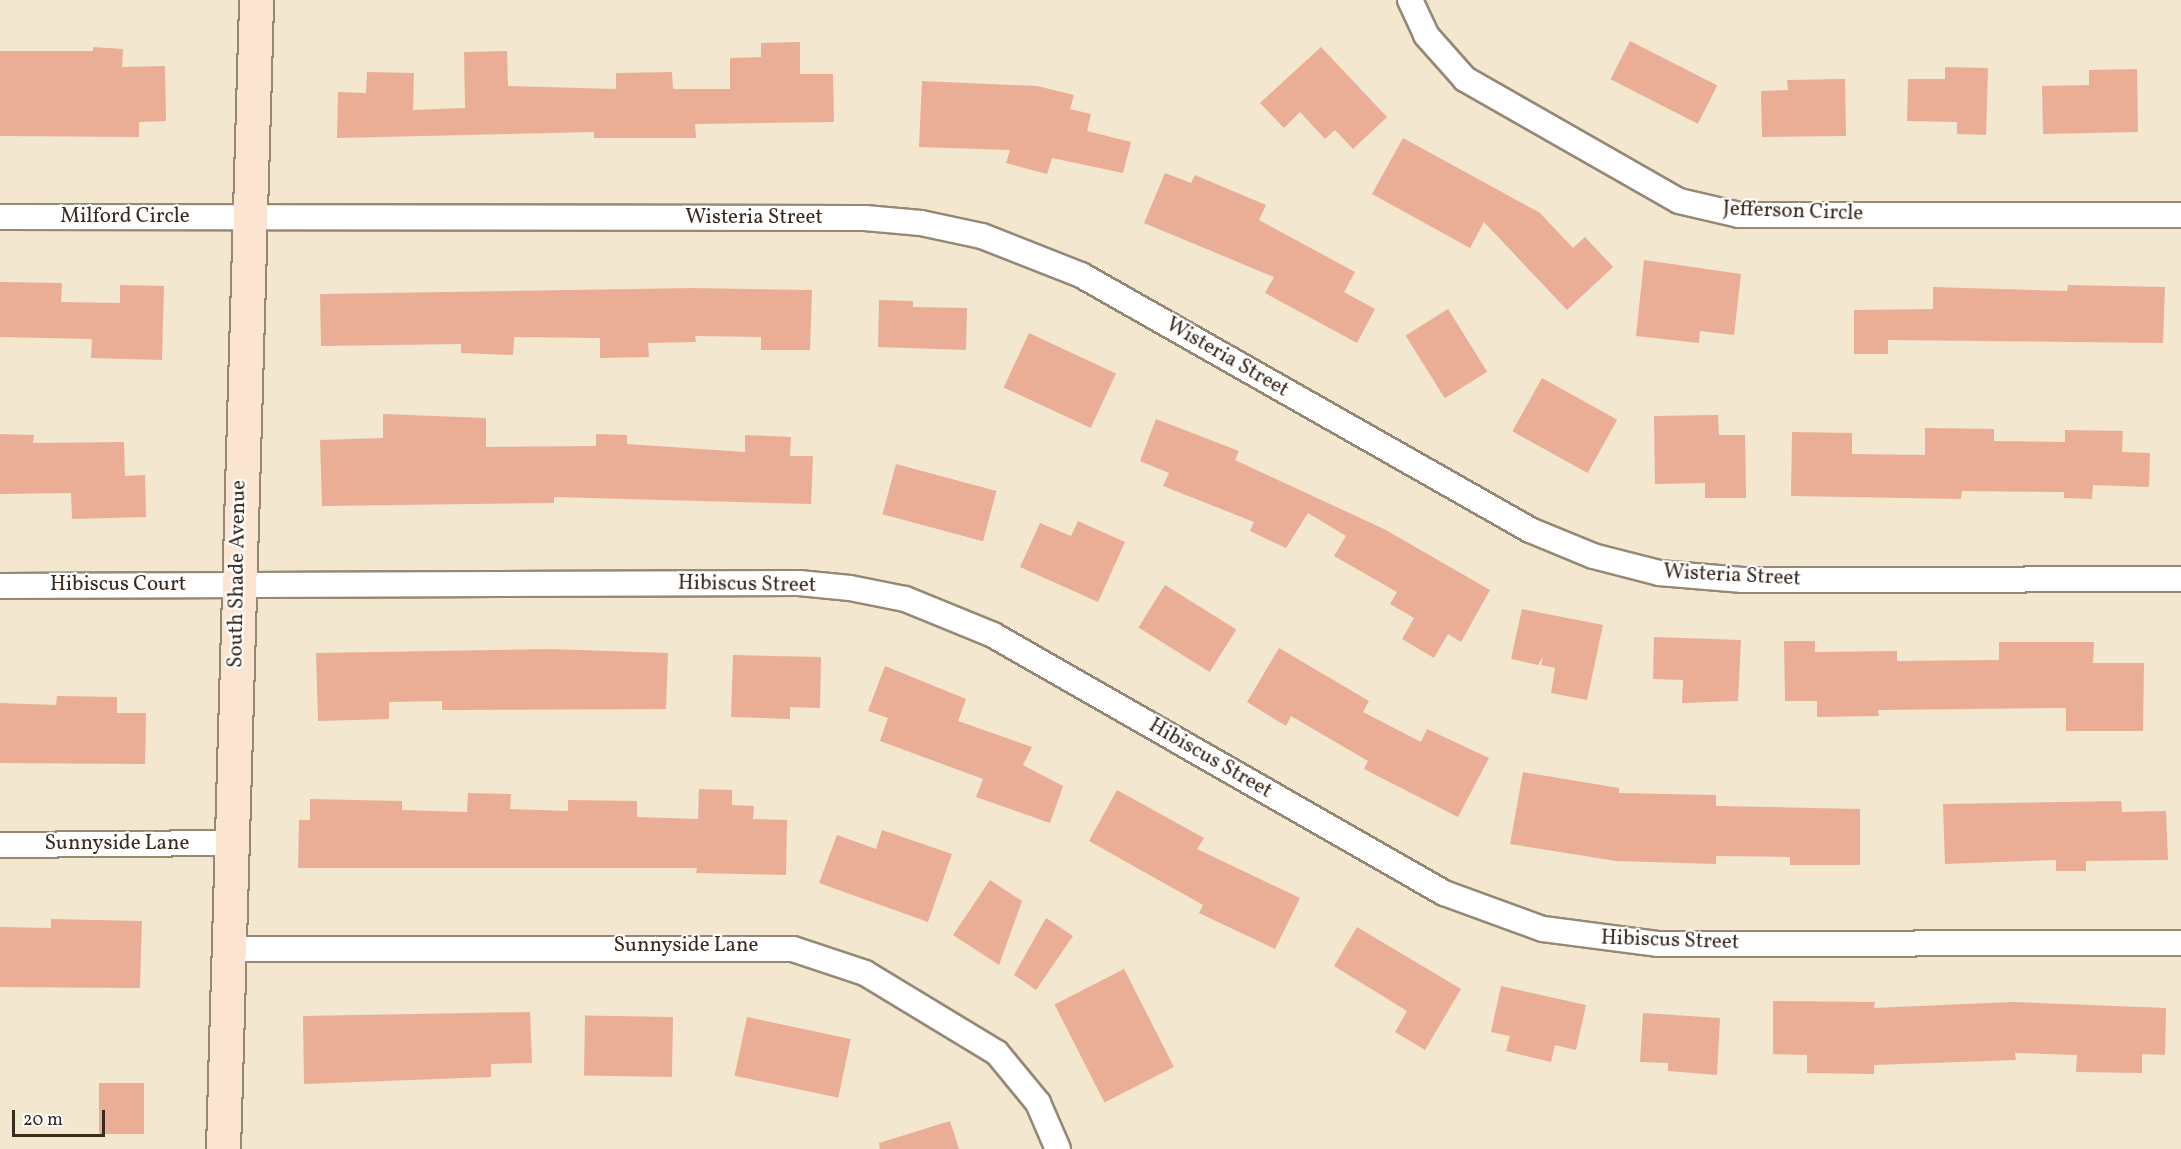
<!DOCTYPE html>
<style>
body{margin:0}
#map{position:relative;width:2181px;height:1149px;overflow:hidden;background:#f3e7cf;font-family:Vollkorn,serif}
div>[style]{position:absolute}
.building>*{inset:0;background:#eaae96;transform-origin:0 0}
.roads{filter:drop-shadow(2px 0 #978876) drop-shadow(-2px 0 #978876) drop-shadow(0 2px #978876) drop-shadow(0 -2px #978876)}
.street>*{height:24px;margin:-12px;padding:0 12px;transform-origin:12px;border-radius:12px;background:#fff}
.secondary>*{height:33px;margin:-16.5px;padding:0 16.5px;transform-origin:16.5px;border-radius:16.5px;background:#fce5d0}
span{translate:-50% -50%;white-space:nowrap;text-align:center;line-height:1.15;-webkit-text-stroke:4.5px #fff;paint-order:stroke}
.street-label{font-size:21px;color:#3b2a1e}
.scale{position:absolute;left:12px;top:1110px;width:93px;height:27px;box-sizing:border-box;border:3px solid #3b2a1e;border-top:0;padding-left:8px;font-size:18px;line-height:21px;white-space:nowrap;color:#3b2a1e;-webkit-text-stroke:4px #fff;paint-order:stroke}
</style>
<div id="map">
<div class="building">
<div style="left:1630px;top:41px;width:98px;height:43px;rotate:27deg"></div>
<div style="clip-path:polygon(800px 42px,800px 74px,833px 74px,834px 122px,695px 124px,696px 138px,594px 138px,594px 132px,337px 138px,338px 92px,366px 93px,367px 72px,414px 73px,413px 110px,465px 108px,464px 52px,507px 51px,508px 86px,616px 89px,616px 73px,672px 72px,673px 89px,730px 89px,730px 58px,761px 57px,761px 43px)"></div>
<div style="clip-path:polygon(93px 47px,123px 49px,122px 67px,165px 66px,166px 121px,139px 122px,139px 137px,0 136px,0 51px,93px 51px)"></div>
<div style="clip-path:polygon(1321px 47px,1387px 117px,1353px 149px,1335px 130px,1325px 139px,1300px 112px,1284px 128px,1260px 103px)"></div>
<div style="clip-path:polygon(1945px 67px,1988px 68px,1986px 135px,1957px 134px,1957px 122px,1907px 121px,1908px 79px,1945px 79px)"></div>
<div style="clip-path:polygon(2137px 69px,2138px 132px,2043px 134px,2042px 86px,2089px 85px,2089px 70px)"></div>
<div style="clip-path:polygon(1845px 79px,1846px 136px,1762px 137px,1761px 91px,1788px 90px,1787px 80px)"></div>
<div style="clip-path:polygon(922px 81px,1037px 86px,1074px 95px,1070px 109px,1091px 114px,1087px 131px,1131px 142px,1123px 173px,1052px 158px,1047px 174px,1006px 163px,1010px 150px,919px 147px)"></div>
<div style="clip-path:polygon(1403px 138px,1540px 213px,1573px 248px,1585px 237px,1613px 267px,1567px 310px,1484px 222px,1470px 248px,1372px 194px)"></div>
<div style="clip-path:polygon(1165px 173px,1191px 183px,1195px 175px,1266px 205px,1259px 220px,1355px 272px,1344px 292px,1375px 309px,1357px 343px,1265px 293px,1274px 277px,1144px 223px)"></div>
<div style="clip-path:polygon(1644px 260px,1741px 274px,1734px 335px,1700px 331px,1699px 343px,1636px 336px)"></div>
<div style="clip-path:polygon(0 282px,62px 283px,61px 302px,120px 303px,120px 285px,164px 286px,162px 360px,91px 358px,92px 339px,0 337px)"></div>
<div style="clip-path:polygon(2068px 285px,2165px 287px,2163px 343px,1888px 340px,1888px 354px,1854px 354px,1854px 310px,1933px 309px,1933px 287px,2067px 291px)"></div>
<div style="clip-path:polygon(692px 288px,812px 290px,810px 350px,761px 350px,761px 337px,695px 336px,696px 342px,648px 343px,649px 357px,600px 358px,600px 338px,514px 337px,513px 355px,461px 353px,461px 344px,321px 346px,320px 294px)"></div>
<div style="clip-path:polygon(879px 300px,913px 301px,913px 307px,967px 308px,966px 350px,878px 347px)"></div>
<div style="left:1448px;top:309px;width:74px;height:50px;rotate:58deg"></div>
<div style="left:1029px;top:333px;width:96px;height:60px;rotate:25deg"></div>
<div style="left:1542px;top:378px;width:86px;height:61px;rotate:29deg"></div>
<div style="clip-path:polygon(383px 414px,486px 418px,486px 447px,596px 446px,596px 434px,627px 435px,627px 444px,745px 452px,745px 435px,791px 437px,790px 456px,813px 456px,811px 504px,554px 497px,554px 503px,322px 506px,320px 440px,383px 438px)"></div>
<div style="clip-path:polygon(1718px 415px,1719px 435px,1745px 435px,1746px 498px,1705px 498px,1705px 483px,1655px 484px,1654px 416px)"></div>
<div style="clip-path:polygon(1156px 419px,1239px 451px,1235px 460px,1384px 529px,1490px 590px,1461px 642px,1448px 634px,1434px 658px,1402px 639px,1414px 618px,1390px 604px,1397px 592px,1334px 556px,1346px 536px,1308px 513px,1286px 548px,1250px 531px,1254px 522px,1163px 486px,1169px 473px,1140px 461px)"></div>
<div style="clip-path:polygon(1925px 428px,1994px 429px,1994px 441px,2065px 442px,2065px 430px,2123px 431px,2122px 452px,2150px 453px,2149px 487px,2093px 485px,2092px 499px,2064px 498px,2064px 492px,1962px 491px,1961px 499px,1791px 496px,1792px 432px,1852px 433px,1852px 454px,1925px 455px)"></div>
<div style="clip-path:polygon(0 434px,34px 435px,33px 443px,124px 442px,125px 476px,145px 475px,146px 517px,72px 519px,71px 493px,0 494px)"></div>
<div style="left:896px;top:464px;width:104px;height:52px;rotate:15deg"></div>
<div style="clip-path:polygon(1078px 521px,1125px 542px,1098px 602px,1020px 567px,1040px 523px,1071px 536px)"></div>
<div style="left:1165px;top:585px;width:84px;height:50px;rotate:32deg"></div>
<div style="clip-path:polygon(1522px 609px,1603px 625px,1587px 700px,1551px 693px,1555px 668px,1541px 665px,1543px 656px,1538px 665px,1511px 659px)"></div>
<div style="clip-path:polygon(1654px 637px,1741px 640px,1738px 701px,1682px 703px,1683px 680px,1653px 679px)"></div>
<div style="clip-path:polygon(1784px 641px,1815px 641px,1815px 652px,1897px 651px,1897px 661px,1999px 660px,1999px 642px,2094px 642px,2093px 663px,2144px 663px,2143px 731px,2066px 731px,2066px 708px,1878px 710px,1879px 716px,1817px 717px,1817px 701px,1785px 701px)"></div>
<div style="clip-path:polygon(1279px 648px,1369px 701px,1363px 712px,1421px 742px,1427px 729px,1489px 758px,1458px 817px,1364px 769px,1368px 761px,1291px 716px,1286px 726px,1247px 702px)"></div>
<div style="clip-path:polygon(549px 649px,668px 653px,666px 709px,442px 710px,442px 701px,389px 702px,389px 719px,318px 721px,316px 653px)"></div>
<div style="clip-path:polygon(733px 655px,821px 657px,820px 708px,790px 707px,790px 719px,731px 717px)"></div>
<div style="clip-path:polygon(885px 666px,966px 699px,958px 721px,1032px 747px,1023px 765px,1063px 786px,1050px 823px,976px 797px,983px 779px,880px 741px,888px 718px,868px 711px)"></div>
<div style="clip-path:polygon(57px 696px,117px 697px,117px 713px,146px 713px,145px 764px,0 763px,0 703px,56px 705px)"></div>
<div style="clip-path:polygon(1523px 772px,1619px 788px,1619px 793px,1716px 795px,1716px 806px,1860px 809px,1860px 865px,1790px 865px,1790px 857px,1716px 856px,1716px 864px,1616px 861px,1510px 844px)"></div>
<div style="clip-path:polygon(699px 789px,732px 790px,732px 805px,754px 806px,753px 819px,787px 820px,786px 875px,696px 873px,697px 868px,298px 868px,299px 820px,310px 820px,310px 799px,402px 801px,402px 810px,467px 812px,468px 793px,511px 794px,510px 809px,568px 811px,568px 800px,637px 801px,637px 817px,698px 819px)"></div>
<div style="clip-path:polygon(1117px 790px,1204px 838px,1197px 849px,1300px 898px,1275px 949px,1199px 913px,1203px 905px,1089px 841px)"></div>
<div style="clip-path:polygon(2121px 801px,2122px 812px,2166px 811px,2168px 860px,2086px 861px,2086px 871px,2056px 871px,2056px 860px,1945px 864px,1943px 804px)"></div>
<div style="clip-path:polygon(882px 830px,952px 854px,928px 922px,819px 883px,837px 835px,876px 849px)"></div>
<div style="clip-path:polygon(990px 880px,1022px 901px,999px 965px,953px 935px)"></div>
<div style="clip-path:polygon(1046px 918px,1073px 936px,1036px 990px,1014px 975px)"></div>
<div style="clip-path:polygon(51px 919px,142px 921px,140px 988px,0 987px,0 927px,51px 928px)"></div>
<div style="clip-path:polygon(1357px 927px,1461px 989px,1425px 1050px,1395px 1032px,1407px 1011px,1334px 966px)"></div>
<div style="left:1124px;top:969px;width:110px;height:78px;rotate:63deg"></div>
<div style="clip-path:polygon(1501px 986px,1586px 1005px,1576px 1050px,1555px 1045px,1551px 1062px,1506px 1051px,1510px 1036px,1491px 1032px)"></div>
<div style="clip-path:polygon(1773px 1001px,1875px 1002px,1874px 1008px,2013px 1002px,2166px 1008px,2165px 1055px,2142px 1054px,2142px 1073px,2076px 1072px,2077px 1055px,2015px 1053px,2016px 1060px,1874px 1065px,1874px 1074px,1807px 1073px,1807px 1055px,1773px 1054px)"></div>
<div style="clip-path:polygon(530px 1012px,532px 1063px,491px 1064px,491px 1077px,304px 1084px,303px 1016px)"></div>
<div style="clip-path:polygon(1643px 1013px,1720px 1018px,1717px 1075px,1668px 1071px,1668px 1063px,1640px 1062px)"></div>
<div style="left:673px;top:1017px;width:60px;height:88px;rotate:91deg"></div>
<div style="left:747px;top:1017px;width:106px;height:60px;rotate:12deg"></div>
<div style="left:99px;top:1083px;width:45px;height:51px"></div>
<div style="clip-path:polygon(950px 1121px,959px 1149px,880px 1149px,879px 1143px)"></div>
</div>
<div class="roads">
<div class="street">
<div style="left:1410px;top:0;width:38px;rotate:65deg"></div>
<div style="left:1426px;top:35px;width:59px;rotate:48.4deg"></div>
<div style="left:1465px;top:79px;width:246px;rotate:29.7deg"></div>
<div style="left:1679px;top:201px;width:62px;rotate:13.1deg"></div>
<div style="left:1739px;top:215px;width:442px"></div>
<div style="left:0;top:217px;width:865px;rotate:0.07deg"></div>
<div style="left:865px;top:218px;width:56px;rotate:5.1deg"></div>
<div style="left:921px;top:223px;width:62px;rotate:12deg"></div>
<div style="left:982px;top:236px;width:106px;rotate:21.5deg"></div>
<div style="left:1081px;top:275px;width:516px;rotate:29.59deg"></div>
<div style="left:1530px;top:530px;width:68px;rotate:22.4deg"></div>
<div style="left:1593px;top:556px;width:68px;rotate:14.4deg"></div>
<div style="left:1659px;top:573px;width:84px;rotate:4.8deg"></div>
<div style="left:1743px;top:580px;width:438px;rotate:-0.1deg"></div>
<div style="left:0;top:586px;width:799px;rotate:-0.22deg"></div>
<div style="left:799px;top:583px;width:51px;rotate:5.6deg"></div>
<div style="left:850px;top:588px;width:56px;rotate:11.3deg"></div>
<div style="left:905px;top:599px;width:95px;rotate:22.2deg"></div>
<div style="left:993px;top:635px;width:520px;rotate:29.77deg"></div>
<div style="left:1444px;top:893px;width:105px;rotate:20deg"></div>
<div style="left:1543px;top:929px;width:117px;rotate:7.4deg"></div>
<div style="left:1659px;top:944px;width:522px;rotate:-0.11deg"></div>
<div style="left:0;top:845px;width:234px;rotate:-0.5deg"></div>
<div style="left:232px;top:949px;width:561px"></div>
<div style="left:793px;top:949px;width:76px;rotate:18.4deg"></div>
<div style="left:865px;top:973px;width:154px;rotate:31.2deg"></div>
<div style="left:997px;top:1053px;width:65px;rotate:50.6deg"></div>
<div style="left:1038px;top:1103px;width:50px;rotate:66.5deg"></div>
</div>
<div class="secondary">
<div style="left:223px;top:1149px;width:1149px;rotate:-88.35deg"></div>
</div>
</div>
<div class="street-label">
<span style="left:1793px;top:212px;rotate:2deg">Jefferson Circle</span>
<span style="left:125px;top:217px">Milford Circle</span>
<span style="left:754px;top:218px">Wisteria Street</span>
<span style="left:1227px;top:358px;rotate:30deg">Wisteria Street</span>
<span style="left:238px;top:574px;rotate:-89deg">South Shade Avenue</span>
<span style="left:1732px;top:576px;rotate:3deg">Wisteria Street</span>
<span style="left:118px;top:585px">Hibiscus Court</span>
<span style="left:747px;top:585px;rotate:1deg">Hibiscus Street</span>
<span style="left:1210px;top:759px;rotate:30deg">Hibiscus Street</span>
<span style="left:117px;top:844px">Sunnyside Lane</span>
<span style="left:1670px;top:941px;rotate:2deg">Hibiscus Street</span>
<span style="left:686px;top:946px">Sunnyside Lane</span>
</div>
<div class="scale">20 m</div>
</div>
